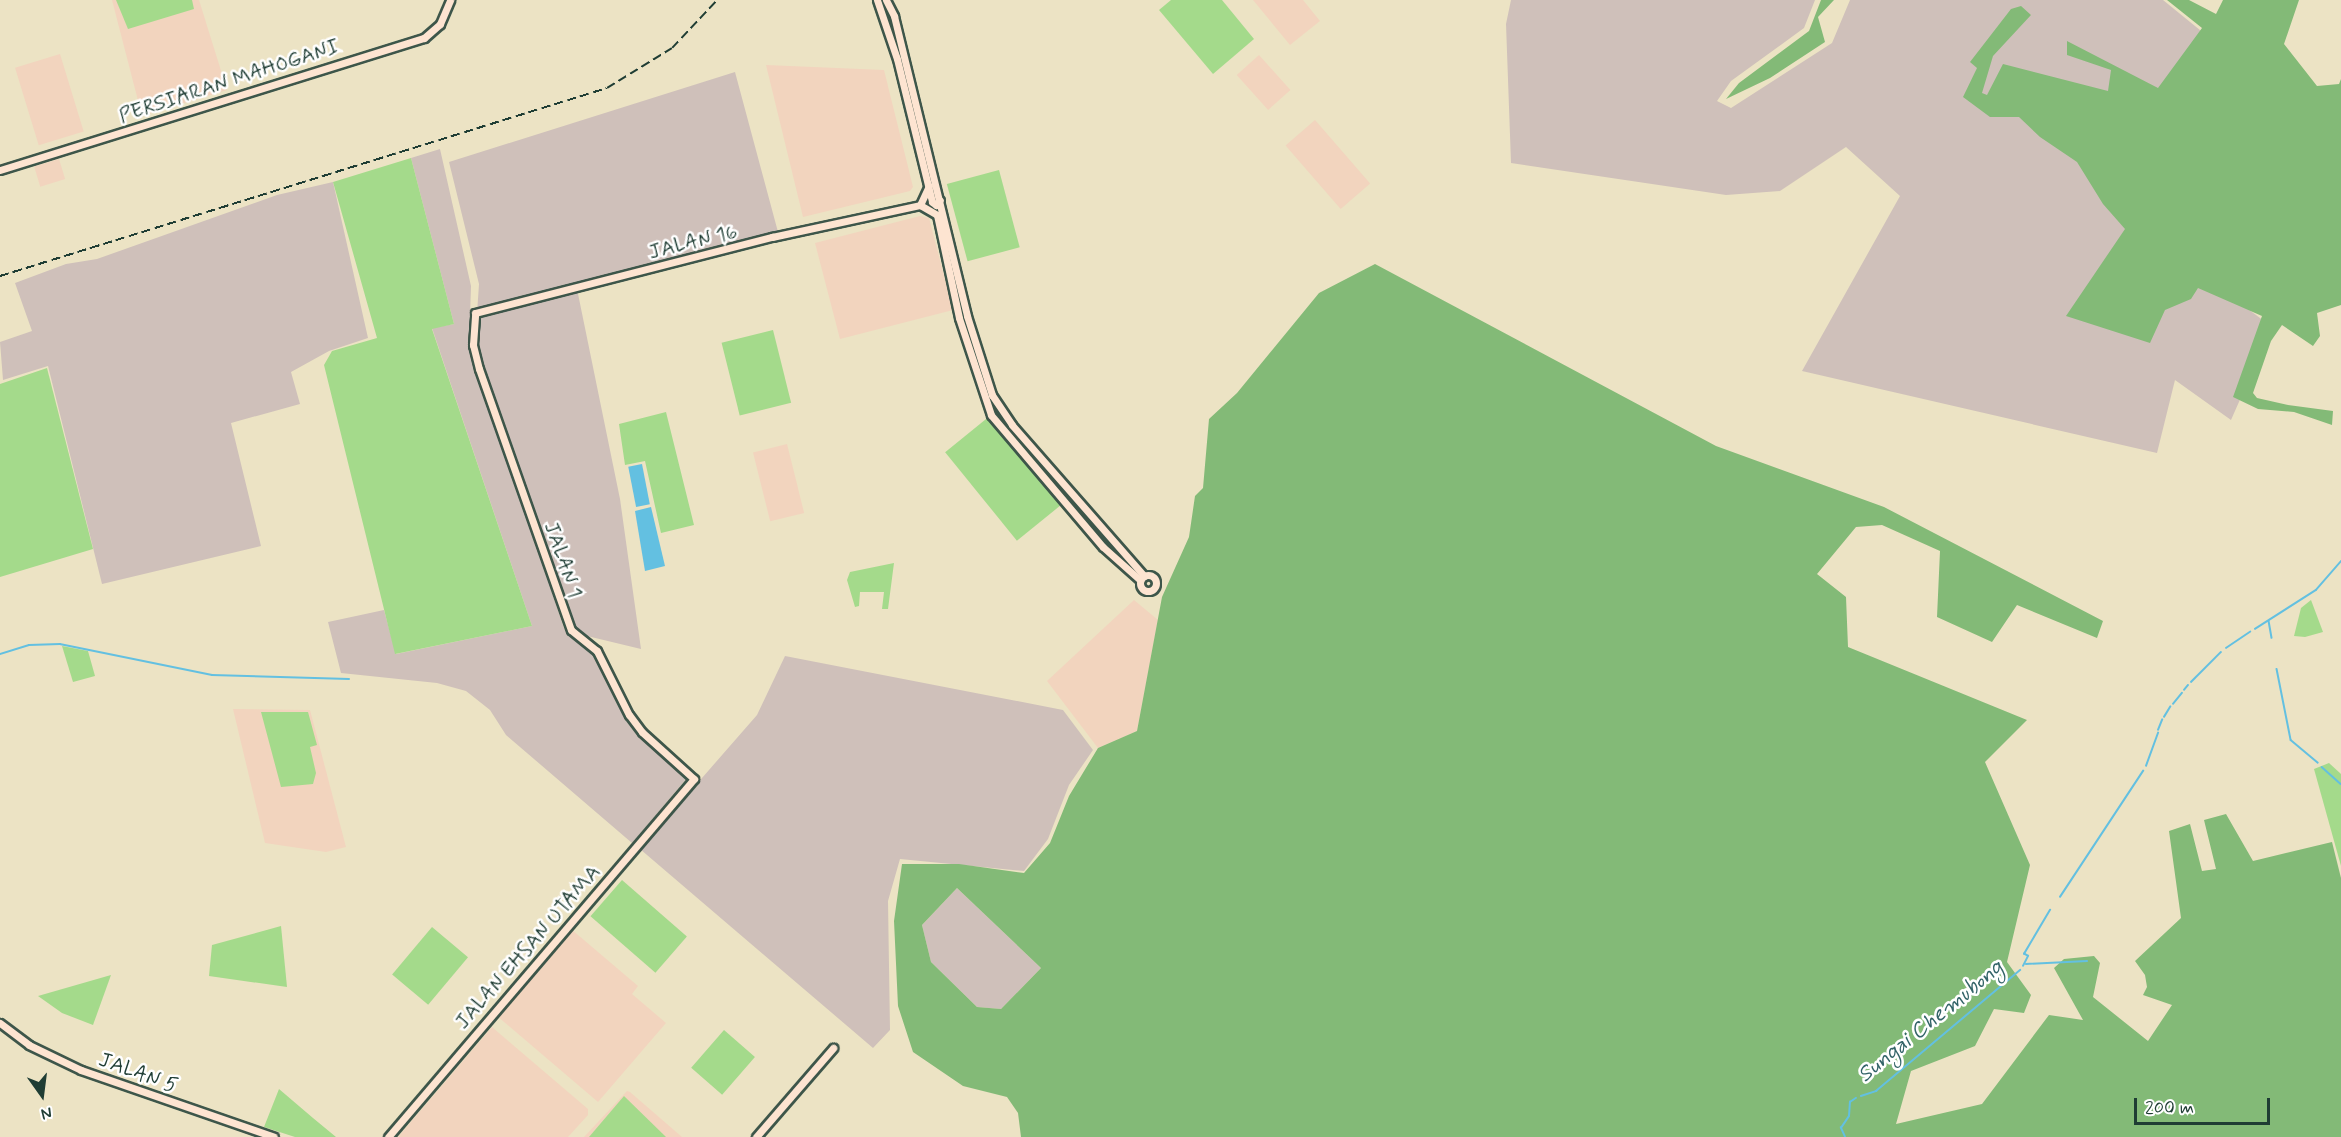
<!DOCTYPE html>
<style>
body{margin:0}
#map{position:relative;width:2341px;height:1137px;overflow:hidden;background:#ece3c4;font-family:Mynerve,sans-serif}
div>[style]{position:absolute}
.built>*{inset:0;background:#f2d4be;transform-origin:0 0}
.industrial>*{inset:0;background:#cfc0ba}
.green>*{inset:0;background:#a4da8b;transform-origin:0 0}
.forest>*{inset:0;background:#83ba77}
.water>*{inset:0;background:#63c0e1;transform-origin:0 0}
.stream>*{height:1.5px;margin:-0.75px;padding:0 0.75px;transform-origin:0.75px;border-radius:0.75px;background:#63c0e1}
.roads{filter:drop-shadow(2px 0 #3e564a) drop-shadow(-2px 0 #3e564a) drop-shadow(0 2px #3e564a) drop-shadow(0 -2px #3e564a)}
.secondary>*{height:7px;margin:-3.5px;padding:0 3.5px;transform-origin:3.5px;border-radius:3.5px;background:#fde4d1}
.secondary>.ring{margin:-3.5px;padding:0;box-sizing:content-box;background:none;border:7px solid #fde4d1;border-radius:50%}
.rail>*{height:1.5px;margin-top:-0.75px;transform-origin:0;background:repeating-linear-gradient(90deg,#1f3d34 0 9px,transparent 0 13.5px)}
span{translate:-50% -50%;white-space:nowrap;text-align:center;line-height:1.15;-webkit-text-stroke:5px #fff;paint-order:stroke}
.street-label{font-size:21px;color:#1f3d34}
.water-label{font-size:22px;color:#336468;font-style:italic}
.north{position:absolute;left:12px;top:1065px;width:60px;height:60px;-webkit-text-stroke:4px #fff;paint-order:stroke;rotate:166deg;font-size:16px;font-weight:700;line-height:24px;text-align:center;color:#1f3d34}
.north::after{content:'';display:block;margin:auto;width:21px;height:27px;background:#1f3d34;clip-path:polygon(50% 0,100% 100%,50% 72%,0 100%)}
.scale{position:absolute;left:2134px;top:1098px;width:136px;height:27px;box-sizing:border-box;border:3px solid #1f3d34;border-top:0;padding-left:8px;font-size:18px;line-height:21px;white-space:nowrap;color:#1f3d34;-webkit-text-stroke:4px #fff;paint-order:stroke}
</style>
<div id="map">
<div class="built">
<div style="clip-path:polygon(112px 0,199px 0,227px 90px,142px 116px)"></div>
<div style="clip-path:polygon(1253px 0,1303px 0,1320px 21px,1290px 45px)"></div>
<div style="left:60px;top:54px;width:81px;height:47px;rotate:73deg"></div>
<div style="left:1259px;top:55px;width:47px;height:30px;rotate:48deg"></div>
<div style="clip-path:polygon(766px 65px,884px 70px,913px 187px,910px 191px,803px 217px)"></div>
<div style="left:1315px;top:120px;width:84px;height:39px;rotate:49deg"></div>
<div style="left:59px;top:159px;width:21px;height:26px;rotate:73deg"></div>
<div style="clip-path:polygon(920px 216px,929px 218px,953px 310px,840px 339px,815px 243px)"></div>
<div style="left:787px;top:444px;width:71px;height:35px;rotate:76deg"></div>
<div style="clip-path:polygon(1134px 600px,1158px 620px,1137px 731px,1098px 748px,1047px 681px)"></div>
<div style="clip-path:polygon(233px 709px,310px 710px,346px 847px,326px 852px,265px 843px)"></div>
<div style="clip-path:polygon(571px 929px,638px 986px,632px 994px,666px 1023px,598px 1102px,497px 1016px)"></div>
<div style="clip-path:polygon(492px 1027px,588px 1109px,588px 1115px,568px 1137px,398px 1137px)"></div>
<div style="clip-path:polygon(627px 1091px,630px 1092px,682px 1137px,584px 1137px)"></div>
</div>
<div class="industrial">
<div style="clip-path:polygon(1511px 0,1815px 0,1804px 28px,1731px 81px,1717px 101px,1731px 108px,1832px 43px,1850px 0,2163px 0,2211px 39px,2099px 197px,2272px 327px,2231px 420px,2175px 380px,2157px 453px,1802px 371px,1900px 196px,1846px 147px,1780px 191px,1726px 195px,1511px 163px,1506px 24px)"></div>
<div style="clip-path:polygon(735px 72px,778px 232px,576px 284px,620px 499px,641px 649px,587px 636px,571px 623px,475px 343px,479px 284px,449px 162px)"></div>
<div style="clip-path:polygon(440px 149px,471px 286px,469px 348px,564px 628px,594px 656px,624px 717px,639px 735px,687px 778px,632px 843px,506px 735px,490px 710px,466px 691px,437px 683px,341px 673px,328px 622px,384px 610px,396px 654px,532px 626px,432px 328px,454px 324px,411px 158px)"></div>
<div style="clip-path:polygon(333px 182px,368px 338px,329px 351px,291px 372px,300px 404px,231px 423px,261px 546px,102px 584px,48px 366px,3px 380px,0 342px,32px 331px,15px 283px,66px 264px,97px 259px,277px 195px)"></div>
<div style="clip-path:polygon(785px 656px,1063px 710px,1093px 750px,1069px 785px,1048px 839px,1024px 871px,900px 859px,888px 901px,890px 1030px,873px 1048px,640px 849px,757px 715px)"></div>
<div style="clip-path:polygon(957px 888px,1041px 968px,1001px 1009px,977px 1007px,931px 962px,922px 925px)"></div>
</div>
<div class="green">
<div style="clip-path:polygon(116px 0,192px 0,194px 9px,128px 29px)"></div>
<div style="clip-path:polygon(1171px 0,1222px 0,1254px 39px,1213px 74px,1159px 10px)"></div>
<div style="clip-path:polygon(411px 158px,454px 324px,432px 329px,532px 626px,395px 654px,324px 365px,332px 351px,377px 338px,333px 182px)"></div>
<div style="left:999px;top:170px;width:80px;height:54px;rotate:75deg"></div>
<div style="left:773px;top:330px;width:75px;height:53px;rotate:76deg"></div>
<div style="clip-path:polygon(47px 368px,93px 549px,0 577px,0 384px)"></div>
<div style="clip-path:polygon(666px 412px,694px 525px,661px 533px,645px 461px,625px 465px,619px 424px)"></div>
<div style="left:991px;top:415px;width:114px;height:59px;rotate:51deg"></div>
<div style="clip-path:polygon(894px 563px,888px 609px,882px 609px,884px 592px,860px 592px,859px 606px,855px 607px,847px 580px,850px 572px)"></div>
<div style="clip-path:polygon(2311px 600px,2323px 632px,2305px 637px,2294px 636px,2301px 608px)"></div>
<div style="clip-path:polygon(62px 646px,88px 651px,95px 676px,73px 682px)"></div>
<div style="clip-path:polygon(261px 712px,308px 712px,317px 745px,310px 747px,316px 773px,313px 784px,281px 787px)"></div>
<div style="clip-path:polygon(2329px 763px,2341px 774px,2341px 866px,2314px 769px)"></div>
<div style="left:622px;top:880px;width:86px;height:48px;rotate:41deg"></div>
<div style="clip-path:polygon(281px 926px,287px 987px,209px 976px,212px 945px)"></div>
<div style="left:432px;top:927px;width:47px;height:62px;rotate:40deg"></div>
<div style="clip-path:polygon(111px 975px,93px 1025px,62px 1013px,38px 996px)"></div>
<div style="left:724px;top:1030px;width:41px;height:50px;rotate:41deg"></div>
<div style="clip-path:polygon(279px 1089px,313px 1118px,336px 1137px,295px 1137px,264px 1127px)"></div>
<div style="clip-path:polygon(624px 1096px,666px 1137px,589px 1137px)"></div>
</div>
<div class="forest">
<div style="clip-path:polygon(1821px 0,1834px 0,1818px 17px,1825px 42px,1770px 78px,1726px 99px,1739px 83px,1809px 31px)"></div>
<div style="clip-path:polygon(2167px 0,2189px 0,2216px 14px,2223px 0,2299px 0,2284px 44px,2317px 86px,2339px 84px,2341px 79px,2341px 305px,2317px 313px,2320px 336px,2313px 346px,2282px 325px,2271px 341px,2253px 393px,2257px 398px,2288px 405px,2333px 411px,2332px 425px,2294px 412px,2258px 409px,2233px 397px,2262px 316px,2198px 288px,2191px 299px,2165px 310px,2150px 343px,2066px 316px,2125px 229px,2103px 204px,2077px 162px,2040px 137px,2019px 117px,1990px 117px,1963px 97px,1977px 68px,1970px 62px,2011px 9px,2021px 6px,2031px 15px,1993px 56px,1982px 93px,1987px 95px,2003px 64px,2108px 91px,2111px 70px,2067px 55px,2067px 41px,2158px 88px,2202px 28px)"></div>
<div style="clip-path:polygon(evenodd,1375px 264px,1716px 446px,1884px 507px,2103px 621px,2097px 638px,2017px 605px,1992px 642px,1937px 617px,1940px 551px,1882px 525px,1856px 527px,1817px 574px,1846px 597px,1848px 647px,2027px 720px,1985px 762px,2030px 865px,2007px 962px,2031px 995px,2024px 1013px,1994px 1009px,1975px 1046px,1911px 1071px,1896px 1124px,1982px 1104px,2049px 1015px,2083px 1020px,2054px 968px,2064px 959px,2094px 956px,2100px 963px,2093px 997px,2148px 1041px,2172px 1005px,2143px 995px,2147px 987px,2145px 975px,2135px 961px,2181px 918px,2169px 831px,2190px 824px,2202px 871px,2216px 869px,2204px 820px,2226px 814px,2253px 861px,2332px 842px,2341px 878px,2341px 1137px,1021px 1137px,1018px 1113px,1007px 1097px,963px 1086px,913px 1052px,898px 1006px,894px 921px,902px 864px,959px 864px,1024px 873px,1050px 843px,1069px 796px,1098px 748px,1137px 731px,1162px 597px,1189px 537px,1195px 496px,1203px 488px,1209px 419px,1237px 393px,1319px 293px,1375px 264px,957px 888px,1041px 968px,1001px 1009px,977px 1007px,931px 962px,922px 925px,957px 888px)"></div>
</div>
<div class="water">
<div style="left:642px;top:464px;width:41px;height:14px;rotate:79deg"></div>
<div style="clip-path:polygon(651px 507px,665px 566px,645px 571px,635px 511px)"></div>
</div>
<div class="stream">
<div style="left:2269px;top:621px;width:17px;rotate:80deg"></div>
<div style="left:2255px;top:629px;width:72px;rotate:-32.6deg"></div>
<div style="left:2316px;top:590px;width:38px;rotate:-49deg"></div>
<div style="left:2226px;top:648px;width:29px;rotate:-34deg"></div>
<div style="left:0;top:654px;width:30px;rotate:-17deg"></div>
<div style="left:29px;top:645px;width:31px;rotate:-2deg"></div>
<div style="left:60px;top:644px;width:155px;rotate:11.5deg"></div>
<div style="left:212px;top:675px;width:137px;rotate:1.7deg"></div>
<div style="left:2277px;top:669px;width:72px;rotate:78.8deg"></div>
<div style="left:2291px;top:740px;width:35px;rotate:40deg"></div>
<div style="left:2191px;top:682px;width:42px;rotate:-45deg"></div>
<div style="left:2184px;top:690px;width:6px;rotate:-51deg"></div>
<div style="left:2173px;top:704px;width:14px;rotate:-51deg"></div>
<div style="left:2164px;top:717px;width:12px;rotate:-59deg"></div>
<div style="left:2158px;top:730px;width:11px;rotate:-68deg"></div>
<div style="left:2146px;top:766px;width:35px;rotate:-70deg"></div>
<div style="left:2322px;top:767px;width:25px;rotate:42deg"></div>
<div style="left:2060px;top:897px;width:151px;rotate:-56.6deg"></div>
<div style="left:2026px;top:964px;width:61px;rotate:-2.8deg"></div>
<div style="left:2023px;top:966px;width:11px;rotate:-63deg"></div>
<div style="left:2028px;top:956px;width:4px;rotate:-153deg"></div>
<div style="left:2024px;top:954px;width:51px;rotate:-59.4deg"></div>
<div style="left:1861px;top:1096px;width:16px;rotate:-18deg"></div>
<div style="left:1876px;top:1091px;width:188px;rotate:-40deg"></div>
<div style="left:1845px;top:1137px;width:10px;rotate:-114deg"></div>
<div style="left:1841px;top:1128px;width:14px;rotate:-56deg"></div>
<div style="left:1849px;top:1116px;width:14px;rotate:-86deg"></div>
<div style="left:1850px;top:1102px;width:7px;rotate:-34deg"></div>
</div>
<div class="roads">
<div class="secondary">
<div style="left:877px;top:0;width:62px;rotate:71.3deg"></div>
<div style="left:897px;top:59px;width:147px;rotate:76.2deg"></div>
<div style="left:932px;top:202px;width:5px;rotate:37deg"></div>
<div style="left:936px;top:205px;width:6px;rotate:-51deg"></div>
<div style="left:886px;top:0;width:18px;rotate:63deg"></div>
<div style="left:894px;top:16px;width:309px;rotate:76.3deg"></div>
<div style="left:967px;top:316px;width:83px;rotate:72.4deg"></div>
<div style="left:992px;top:395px;width:36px;rotate:56deg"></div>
<div style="left:1012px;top:425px;width:201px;rotate:48.8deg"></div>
<div style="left:0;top:170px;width:444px;rotate:-17.3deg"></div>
<div style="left:424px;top:38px;width:21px;rotate:-41deg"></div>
<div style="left:440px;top:24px;width:26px;rotate:-67deg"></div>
<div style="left:920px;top:205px;width:20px;rotate:30deg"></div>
<div style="left:937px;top:215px;width:105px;rotate:77.9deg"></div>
<div style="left:959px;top:318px;width:102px;rotate:71.7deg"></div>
<div style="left:991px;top:415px;width:173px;rotate:49.7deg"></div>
<div style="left:1103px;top:547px;width:50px;rotate:41.7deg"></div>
<div class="ring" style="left:1140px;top:575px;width:9px;height:9px"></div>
<div style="left:0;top:1023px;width:36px;rotate:37deg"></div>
<div style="left:29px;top:1045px;width:58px;rotate:25.7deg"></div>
<div style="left:81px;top:1070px;width:204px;rotate:19.1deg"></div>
<div style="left:388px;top:1137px;width:471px;rotate:-49.5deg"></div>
<div style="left:694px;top:779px;width:70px;rotate:-137.9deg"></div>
<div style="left:642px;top:732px;width:21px;rotate:-127deg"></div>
<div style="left:629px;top:715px;width:72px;rotate:-116.6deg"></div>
<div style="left:597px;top:651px;width:33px;rotate:-141deg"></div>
<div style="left:571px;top:630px;width:277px;rotate:-109.4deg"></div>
<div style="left:479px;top:369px;width:25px;rotate:-104deg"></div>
<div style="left:473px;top:345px;width:32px;rotate:-86deg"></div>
<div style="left:475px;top:313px;width:307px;rotate:-14.4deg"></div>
<div style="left:772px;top:237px;width:151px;rotate:-12.2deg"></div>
<div style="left:920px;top:205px;width:21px;rotate:-65deg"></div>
<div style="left:756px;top:1137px;width:118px;rotate:-49.1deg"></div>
</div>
</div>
<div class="rail">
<div style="left:0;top:276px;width:635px;rotate:-17.21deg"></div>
<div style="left:607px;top:88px;width:76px;rotate:-31.6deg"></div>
<div style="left:672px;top:48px;width:66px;rotate:-46.8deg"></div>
</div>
<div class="street-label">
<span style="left:229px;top:81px;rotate:-18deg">PERSIARAN MAHOGANI</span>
<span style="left:693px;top:242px;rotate:-14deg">JALAN 16</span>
<span style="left:563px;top:560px;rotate:71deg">JALAN 1</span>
<span style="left:528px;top:947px;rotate:-49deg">JALAN EHSAN UTAMA</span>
<span style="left:138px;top:1073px;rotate:20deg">JALAN 5</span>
</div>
<div class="water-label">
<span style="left:1931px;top:1022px;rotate:-39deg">Sungai Chemubong</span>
</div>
<div class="north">N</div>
<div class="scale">200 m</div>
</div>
